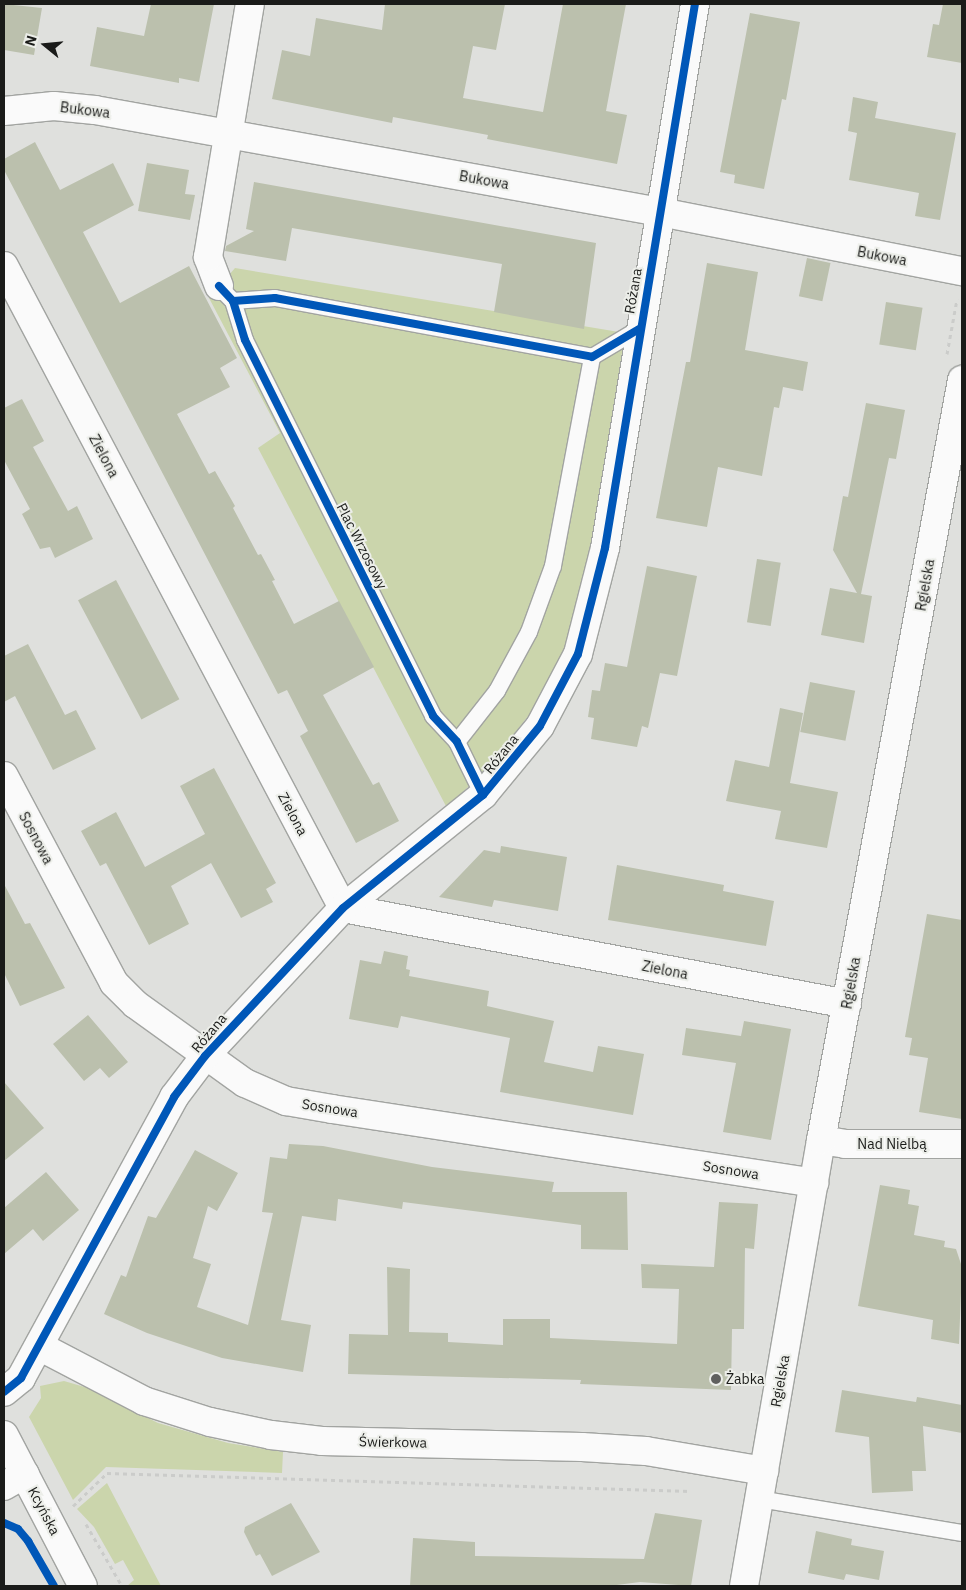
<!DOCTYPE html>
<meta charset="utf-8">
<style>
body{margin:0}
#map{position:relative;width:966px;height:1590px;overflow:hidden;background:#dfe0dd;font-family:"IBM Plex Sans",sans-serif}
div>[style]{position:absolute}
.green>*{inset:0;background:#cbd5ac}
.building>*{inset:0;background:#bbc0ad;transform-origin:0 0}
.path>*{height:3px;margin-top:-1.5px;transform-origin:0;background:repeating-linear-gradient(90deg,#cbccca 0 4px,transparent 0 8px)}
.roads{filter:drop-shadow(1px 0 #a2a4a1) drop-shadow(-1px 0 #a2a4a1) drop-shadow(0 1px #a2a4a1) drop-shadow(0 -1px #a2a4a1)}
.lane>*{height:16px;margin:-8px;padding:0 8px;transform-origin:8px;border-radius:8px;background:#fafafa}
.street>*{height:28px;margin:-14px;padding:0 14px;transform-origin:14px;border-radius:14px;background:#fafafa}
.secondary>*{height:28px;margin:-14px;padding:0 14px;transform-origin:14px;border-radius:14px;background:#fafafa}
.cycleway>*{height:8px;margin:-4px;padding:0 4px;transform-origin:4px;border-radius:4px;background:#0057b8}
.dots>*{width:14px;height:14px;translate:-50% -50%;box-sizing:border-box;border:2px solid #eceee9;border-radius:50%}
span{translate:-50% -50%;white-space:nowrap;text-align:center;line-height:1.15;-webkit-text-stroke:4px #eceee9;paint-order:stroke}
.street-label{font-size:14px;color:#1a1b19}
.poi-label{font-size:14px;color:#1a1b19}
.left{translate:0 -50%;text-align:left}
.frame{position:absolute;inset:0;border:5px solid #1a1b19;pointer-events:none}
.north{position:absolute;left:20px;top:20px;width:50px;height:50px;-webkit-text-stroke:4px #eceee9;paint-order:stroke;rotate:287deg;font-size:14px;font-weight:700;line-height:20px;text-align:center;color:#1a1b19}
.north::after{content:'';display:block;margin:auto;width:18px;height:22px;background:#1a1b19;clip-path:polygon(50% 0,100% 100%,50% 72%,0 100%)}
</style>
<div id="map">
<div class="green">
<div style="clip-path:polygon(235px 268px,625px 333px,590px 565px,567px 648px,532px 711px,489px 766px,447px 808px,258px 448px,280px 433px,209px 298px)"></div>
<div style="clip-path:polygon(64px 1381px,88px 1388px,158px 1423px,228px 1443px,283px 1452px,282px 1473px,106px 1467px,73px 1500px,29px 1417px,41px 1398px,40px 1386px)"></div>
<div style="clip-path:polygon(107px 1483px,161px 1586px,127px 1586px,134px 1580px,123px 1560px,115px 1564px,94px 1527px,77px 1509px)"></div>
</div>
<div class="building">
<div style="clip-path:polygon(4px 4px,42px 8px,34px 55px,4px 50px)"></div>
<div style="clip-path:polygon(151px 4px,214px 4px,199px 82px,179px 78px,179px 83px,90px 66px,97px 27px,144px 36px)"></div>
<div style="clip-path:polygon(385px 4px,505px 4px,496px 50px,473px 46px,463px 98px,543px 112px,563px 4px,626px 4px,606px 111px,627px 115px,617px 164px,487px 139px,488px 135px,393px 117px,392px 123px,272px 99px,282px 50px,310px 56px,316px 18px,382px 30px)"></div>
<div style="clip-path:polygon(943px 4px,962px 4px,962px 63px,927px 57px,933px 24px,939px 25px)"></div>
<div style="clip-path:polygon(750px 13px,800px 22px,786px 100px,782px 99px,764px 189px,734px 183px,735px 175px,720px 172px)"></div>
<div style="clip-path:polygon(853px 97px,878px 102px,875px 118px,956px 133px,940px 220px,915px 216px,919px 193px,849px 180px,857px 133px,848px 131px)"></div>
<div style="clip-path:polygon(35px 142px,60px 190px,113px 163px,134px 205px,83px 232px,120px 303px,189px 266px,237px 358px,220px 368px,230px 387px,177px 414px,209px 474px,215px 471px,235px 506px,233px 508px,258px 555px,261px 554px,275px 580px,272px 581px,294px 624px,339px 601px,374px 667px,323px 695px,373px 785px,379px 782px,399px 821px,356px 843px,300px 736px,308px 731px,287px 690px,278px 694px,4px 170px,4px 159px)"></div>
<div style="clip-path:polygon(147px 163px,189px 170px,185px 194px,195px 195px,190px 220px,138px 211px)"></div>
<div style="clip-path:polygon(254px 182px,596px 243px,584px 329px,494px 312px,502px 264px,292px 228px,286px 261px,225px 251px,226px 246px,254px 231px,246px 229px)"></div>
<div style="left:807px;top:258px;width:24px;height:39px;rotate:12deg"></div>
<div style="clip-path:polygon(707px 263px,758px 272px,745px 350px,808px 362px,803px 391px,783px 387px,779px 408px,774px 407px,762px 476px,718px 467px,707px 527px,656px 518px,686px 362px,690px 362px)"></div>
<div style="left:886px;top:302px;width:37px;height:43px;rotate:9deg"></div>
<div style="clip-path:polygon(22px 399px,44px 441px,33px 447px,68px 511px,77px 506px,93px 539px,55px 558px,50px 547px,40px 549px,22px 514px,30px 509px,4px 460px,4px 408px)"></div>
<div style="clip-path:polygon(866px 403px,905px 410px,896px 459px,889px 458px,861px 594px,872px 596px,864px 643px,821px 635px,830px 588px,857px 593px,833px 550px,843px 496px,848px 497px)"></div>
<div style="left:757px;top:559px;width:24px;height:64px;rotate:9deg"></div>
<div style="clip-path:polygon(647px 566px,697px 576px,677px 676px,660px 673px,648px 728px,642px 726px,637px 747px,591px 739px,594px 718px,588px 717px,592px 690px,600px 691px,605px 663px,627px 667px)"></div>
<div style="left:116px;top:580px;width:135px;height:43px;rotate:62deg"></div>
<div style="clip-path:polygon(28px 644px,65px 715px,76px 710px,96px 749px,53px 770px,15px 696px,4px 702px,4px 656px)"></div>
<div style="left:810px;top:682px;width:46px;height:51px;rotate:11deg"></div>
<div style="clip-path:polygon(780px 708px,803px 713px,790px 783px,838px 792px,827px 848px,775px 839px,781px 811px,726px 801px,735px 760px,769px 767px)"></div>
<div style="clip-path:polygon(214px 768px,276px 883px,266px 889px,273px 902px,241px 918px,211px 863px,171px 886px,189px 924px,149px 945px,106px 863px,100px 866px,81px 831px,116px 812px,145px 867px,205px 834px,180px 786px)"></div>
<div style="clip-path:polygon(501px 846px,567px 857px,558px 911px,494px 900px,492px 907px,439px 897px,484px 850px,500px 853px)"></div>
<div style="clip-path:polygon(617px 865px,724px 885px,723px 891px,774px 901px,766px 946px,608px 920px)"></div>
<div style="clip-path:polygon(4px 884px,25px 924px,30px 923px,65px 988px,20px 1006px,4px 973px)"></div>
<div style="clip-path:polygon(927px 914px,962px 920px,962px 1119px,919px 1112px,928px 1058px,909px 1055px,912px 1038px,905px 1037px)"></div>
<div style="clip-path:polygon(384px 951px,408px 956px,406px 969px,410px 970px,409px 976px,489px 991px,487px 1006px,554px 1021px,544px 1062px,593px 1072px,598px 1046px,644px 1054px,633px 1115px,500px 1092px,510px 1038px,401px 1016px,398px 1028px,349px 1019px,360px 960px,381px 964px)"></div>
<div style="clip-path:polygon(88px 1015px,128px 1062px,109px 1078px,100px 1068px,84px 1081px,53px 1044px)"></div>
<div style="clip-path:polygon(744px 1021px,791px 1029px,771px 1140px,723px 1132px,736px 1063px,682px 1055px,686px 1028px,741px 1036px)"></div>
<div style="clip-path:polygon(4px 1082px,44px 1128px,4px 1161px)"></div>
<div style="clip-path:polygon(289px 1144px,323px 1146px,432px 1167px,554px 1182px,552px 1192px,627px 1192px,628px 1250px,581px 1249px,581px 1225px,403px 1202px,402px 1209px,338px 1199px,336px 1221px,302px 1216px,281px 1320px,311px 1325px,303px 1372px,222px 1358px,147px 1333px,104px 1314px,121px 1275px,126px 1277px,148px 1216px,156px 1218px,195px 1150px,238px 1173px,217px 1211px,208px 1206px,193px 1258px,211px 1264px,197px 1307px,248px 1325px,273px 1213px,262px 1212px,270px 1157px,287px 1159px)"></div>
<div style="clip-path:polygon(46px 1172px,79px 1210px,43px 1241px,33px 1229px,4px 1254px,4px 1208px)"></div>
<div style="clip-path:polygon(880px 1185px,910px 1190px,908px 1204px,919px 1206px,914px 1235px,945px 1241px,944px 1247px,956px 1249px,962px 1267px,959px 1344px,931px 1339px,933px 1320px,858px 1306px)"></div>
<div style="clip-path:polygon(719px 1202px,758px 1204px,754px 1249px,745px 1248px,744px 1329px,732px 1329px,731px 1390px,580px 1384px,581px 1380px,348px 1374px,349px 1334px,388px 1335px,387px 1267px,410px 1269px,409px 1332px,448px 1333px,448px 1342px,503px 1345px,503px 1319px,550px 1319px,550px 1338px,677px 1344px,679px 1289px,642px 1288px,641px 1264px,714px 1267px)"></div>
<div style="clip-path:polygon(842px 1390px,916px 1402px,917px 1397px,962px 1405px,962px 1433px,923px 1426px,926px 1471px,912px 1471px,913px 1491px,872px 1493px,869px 1437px,835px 1432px)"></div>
<div style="clip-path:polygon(291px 1503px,320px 1552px,272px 1576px,260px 1554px,256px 1556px,244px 1532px,245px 1527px)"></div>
<div style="clip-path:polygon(655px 1513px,702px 1520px,691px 1586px,640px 1582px,609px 1586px,410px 1586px,413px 1538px,475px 1542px,475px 1556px,644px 1559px)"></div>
<div style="clip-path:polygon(816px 1531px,852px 1539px,851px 1545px,884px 1551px,879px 1580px,846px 1574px,844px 1580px,808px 1573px)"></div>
</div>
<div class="path">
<div style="left:947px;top:354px;width:56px;rotate:-79.7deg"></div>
<div style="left:73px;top:1506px;width:47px;rotate:-44.1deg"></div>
<div style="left:107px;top:1473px;width:584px;rotate:1.77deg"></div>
<div style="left:86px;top:1524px;width:72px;rotate:59.9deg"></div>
</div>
<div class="roads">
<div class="lane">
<div style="left:225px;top:293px;width:11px;rotate:45deg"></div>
<div style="left:233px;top:301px;width:42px;rotate:-4.1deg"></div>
<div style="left:275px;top:298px;width:322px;rotate:10.5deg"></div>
<div style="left:592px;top:357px;width:55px;rotate:-30.8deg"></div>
<div style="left:233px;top:301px;width:41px;rotate:72.9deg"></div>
<div style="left:245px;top:340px;width:420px;rotate:63.4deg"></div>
<div style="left:433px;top:716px;width:35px;rotate:47deg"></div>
<div style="left:457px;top:742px;width:59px;rotate:63.9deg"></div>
<div style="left:457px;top:742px;width:65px;rotate:-51.9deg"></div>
<div style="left:497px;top:691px;width:67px;rotate:-61.5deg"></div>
<div style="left:529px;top:632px;width:70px;rotate:-70deg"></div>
<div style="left:553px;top:566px;width:213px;rotate:-79.4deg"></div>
<div style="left:759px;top:1499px;width:206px;rotate:9.5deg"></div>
</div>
<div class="street">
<div style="left:4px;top:111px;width:50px;rotate:-5.7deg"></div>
<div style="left:54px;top:106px;width:41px;rotate:5.6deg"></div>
<div style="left:95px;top:110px;width:574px;rotate:10.23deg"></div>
<div style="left:660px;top:212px;width:308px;rotate:11.1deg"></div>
<div style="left:4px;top:266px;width:726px;rotate:62.16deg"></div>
<div style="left:343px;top:908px;width:513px;rotate:10.78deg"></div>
<div style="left:219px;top:286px;width:31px;rotate:-111deg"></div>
<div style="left:208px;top:257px;width:256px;rotate:-80.6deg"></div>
<div style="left:4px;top:776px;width:234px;rotate:62deg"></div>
<div style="left:114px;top:983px;width:30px;rotate:45deg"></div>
<div style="left:135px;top:1004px;width:135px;rotate:35.7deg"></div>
<div style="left:245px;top:1083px;width:45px;rotate:23.7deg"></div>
<div style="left:286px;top:1101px;width:47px;rotate:9.9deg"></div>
<div style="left:332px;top:1109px;width:488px;rotate:8.7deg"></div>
<div style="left:821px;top:1140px;width:24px;rotate:9deg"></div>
<div style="left:845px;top:1144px;width:117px"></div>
<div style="left:39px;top:1346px;width:119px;rotate:27.6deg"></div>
<div style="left:144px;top:1401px;width:69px;rotate:17.7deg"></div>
<div style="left:210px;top:1422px;width:62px;rotate:12deg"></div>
<div style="left:271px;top:1435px;width:51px;rotate:6.7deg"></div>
<div style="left:322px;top:1441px;width:260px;rotate:1.3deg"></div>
<div style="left:582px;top:1447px;width:64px;rotate:3.6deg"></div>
<div style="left:646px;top:1451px;width:120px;rotate:9.6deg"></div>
<div style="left:4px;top:1392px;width:22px;rotate:-39deg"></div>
<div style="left:21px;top:1378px;width:320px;rotate:-61.4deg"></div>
<div style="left:174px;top:1097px;width:51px;rotate:-52.9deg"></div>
<div style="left:205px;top:1056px;width:202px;rotate:-47deg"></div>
<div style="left:343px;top:908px;width:180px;rotate:-38.9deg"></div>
<div style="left:483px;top:795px;width:89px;rotate:-50.4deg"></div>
<div style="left:540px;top:726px;width:81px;rotate:-62.2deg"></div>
<div style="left:578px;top:654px;width:109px;rotate:-75.7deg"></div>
<div style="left:605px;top:548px;width:551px;rotate:-80.61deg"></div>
<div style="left:4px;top:1486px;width:24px;rotate:-30deg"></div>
</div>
<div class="secondary">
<div style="left:4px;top:1435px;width:170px;rotate:62.4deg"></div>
<div style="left:744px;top:1586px;width:453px;rotate:-80.2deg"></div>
<div style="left:821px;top:1140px;width:773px;rotate:-79.49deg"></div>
</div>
</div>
<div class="cycleway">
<div style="left:219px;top:286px;width:21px;rotate:47deg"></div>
<div style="left:233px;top:301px;width:42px;rotate:-4.1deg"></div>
<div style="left:275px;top:298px;width:322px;rotate:10.5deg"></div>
<div style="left:592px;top:357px;width:55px;rotate:-30.8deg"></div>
<div style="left:233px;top:301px;width:41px;rotate:72.9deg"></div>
<div style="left:245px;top:340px;width:420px;rotate:63.4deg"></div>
<div style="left:433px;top:716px;width:35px;rotate:47deg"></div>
<div style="left:457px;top:742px;width:59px;rotate:63.9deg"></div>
<div style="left:4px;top:1392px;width:22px;rotate:-39deg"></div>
<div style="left:21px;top:1378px;width:320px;rotate:-61.4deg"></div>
<div style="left:174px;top:1097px;width:51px;rotate:-52.9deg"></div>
<div style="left:205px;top:1056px;width:202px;rotate:-47deg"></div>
<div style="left:343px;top:908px;width:180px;rotate:-38.9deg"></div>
<div style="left:483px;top:795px;width:89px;rotate:-50.4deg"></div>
<div style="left:540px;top:726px;width:81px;rotate:-62.2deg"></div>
<div style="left:578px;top:654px;width:109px;rotate:-75.7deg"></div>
<div style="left:605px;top:548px;width:551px;rotate:-80.61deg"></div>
<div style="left:4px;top:1523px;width:15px;rotate:23deg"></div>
<div style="left:18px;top:1529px;width:16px;rotate:50deg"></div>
<div style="left:28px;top:1541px;width:52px;rotate:60deg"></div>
</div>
<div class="dots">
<div style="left:716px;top:1379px;background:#5f605e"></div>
</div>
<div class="street-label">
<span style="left:85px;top:110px;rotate:7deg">Bukowa</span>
<span style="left:484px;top:180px;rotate:10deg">Bukowa</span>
<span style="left:882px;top:256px;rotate:11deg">Bukowa</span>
<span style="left:633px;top:291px;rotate:-80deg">Różana</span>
<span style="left:104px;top:456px;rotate:62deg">Zielona</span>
<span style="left:362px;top:546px;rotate:63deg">Plac Wrzosowy</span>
<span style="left:925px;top:585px;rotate:-80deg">Rgielska</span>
<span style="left:501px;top:754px;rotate:-51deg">Różana</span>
<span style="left:293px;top:814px;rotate:62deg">Zielona</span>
<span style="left:36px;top:838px;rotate:62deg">Sosnowa</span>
<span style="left:665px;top:970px;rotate:11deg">Zielona</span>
<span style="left:851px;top:983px;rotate:-80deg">Rgielska</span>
<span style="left:209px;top:1033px;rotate:-50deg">Różana</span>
<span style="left:330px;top:1108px;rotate:9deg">Sosnowa</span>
<span style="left:892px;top:1144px">Nad Nielbą</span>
<span style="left:731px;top:1170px;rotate:9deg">Sosnowa</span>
<span style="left:780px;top:1381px;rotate:-80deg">Rgielska</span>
<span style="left:393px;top:1442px;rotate:1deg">Świerkowa</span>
<span style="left:44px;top:1511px;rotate:62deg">Kcyńska</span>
</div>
<div class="poi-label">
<span class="left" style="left:726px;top:1379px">Żabka</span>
</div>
<div class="frame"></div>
<div class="north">N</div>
</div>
